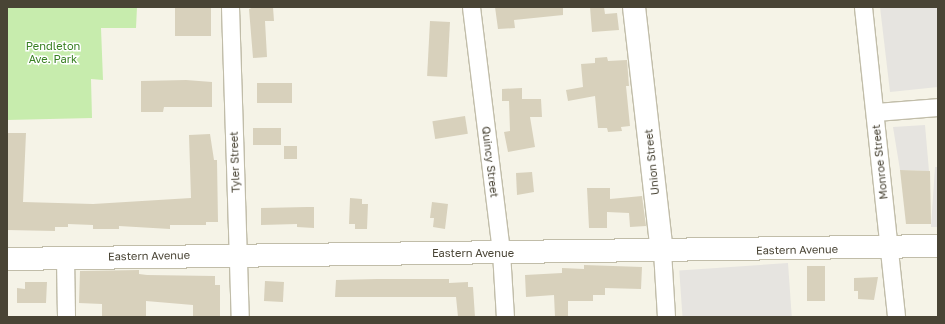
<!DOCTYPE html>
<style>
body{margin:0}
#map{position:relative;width:945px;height:324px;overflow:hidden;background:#f5f3e7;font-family:"Golos Text",sans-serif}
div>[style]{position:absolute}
.green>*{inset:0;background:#c7ecad}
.parking>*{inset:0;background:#e6e4e0;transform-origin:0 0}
.building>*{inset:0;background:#d8d1bc;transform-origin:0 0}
.roads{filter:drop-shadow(1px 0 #c1bda9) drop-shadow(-1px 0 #c1bda9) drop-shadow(0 1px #c1bda9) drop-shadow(0 -1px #c1bda9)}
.minor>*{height:17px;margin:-8.5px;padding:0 8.5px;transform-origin:8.5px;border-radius:8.5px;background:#fff}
.tertiary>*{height:22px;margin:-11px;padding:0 11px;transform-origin:11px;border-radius:11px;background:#fff}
span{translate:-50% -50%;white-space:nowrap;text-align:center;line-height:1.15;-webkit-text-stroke:3px #fff;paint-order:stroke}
.park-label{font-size:11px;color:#398023}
.street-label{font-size:11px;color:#494435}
.frame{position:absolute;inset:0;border:8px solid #494435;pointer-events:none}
</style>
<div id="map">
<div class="green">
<div style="clip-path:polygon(7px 7px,137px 7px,136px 28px,101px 28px,103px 80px,91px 79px,92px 118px,7px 120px)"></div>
</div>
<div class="parking">
<div style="clip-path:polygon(880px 7px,938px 7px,938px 87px,890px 92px)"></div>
<div style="clip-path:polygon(925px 125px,929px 171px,900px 170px,893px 127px)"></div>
<div style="clip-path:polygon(935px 167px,938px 167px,938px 227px,931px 227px)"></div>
<div style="left:788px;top:263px;width:54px;height:109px;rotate:86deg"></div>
</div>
<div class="building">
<div style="left:175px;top:7px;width:36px;height:29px"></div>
<div style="clip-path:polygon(254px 7px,273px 7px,274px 21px,265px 21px,267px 57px,253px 58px,249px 9px)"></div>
<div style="clip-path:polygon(495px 7px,563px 7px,563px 15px,514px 20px,515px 28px,498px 29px)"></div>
<div style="clip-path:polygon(590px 7px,604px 7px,605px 14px,617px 13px,619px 30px,592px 32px)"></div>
<div style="left:430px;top:21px;width:20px;height:55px;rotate:3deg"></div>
<div style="clip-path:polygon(607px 57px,608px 61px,627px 60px,629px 86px,626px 86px,630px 126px,621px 127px,622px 131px,608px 132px,607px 128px,598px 128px,595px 96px,568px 101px,566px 90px,583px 87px,581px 64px,595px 63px,595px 58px)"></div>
<div style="clip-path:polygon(186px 80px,212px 82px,212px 107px,164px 107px,163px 112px,141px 112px,141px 81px)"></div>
<div style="left:257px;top:83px;width:35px;height:20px"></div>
<div style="clip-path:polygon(522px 88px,522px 99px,541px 99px,542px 117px,530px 117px,535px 147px,508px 152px,504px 132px,510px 131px,509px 101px,502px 101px,502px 89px)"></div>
<div style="left:465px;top:116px;width:18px;height:33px;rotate:81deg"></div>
<div style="left:253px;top:128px;width:28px;height:17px"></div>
<div style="clip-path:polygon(7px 133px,26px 133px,23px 202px,93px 204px,191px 198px,189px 135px,210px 134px,214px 160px,217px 160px,218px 222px,206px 222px,206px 225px,170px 225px,170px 229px,119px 226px,119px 229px,93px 229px,93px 225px,68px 224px,68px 227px,55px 227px,55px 231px,7px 230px)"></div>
<div style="left:284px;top:146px;width:13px;height:13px"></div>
<div style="clip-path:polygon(900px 170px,930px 171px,931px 224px,906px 224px)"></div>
<div style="clip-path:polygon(532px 172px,534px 192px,517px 195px,516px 173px)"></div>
<div style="clip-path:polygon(587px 188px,610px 188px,610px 199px,642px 196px,646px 226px,630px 227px,629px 213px,607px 212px,607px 228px,589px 228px)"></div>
<div style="clip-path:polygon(350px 198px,362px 199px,362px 204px,368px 204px,367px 229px,355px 229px,355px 224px,349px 224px)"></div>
<div style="clip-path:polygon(432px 202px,448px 204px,445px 229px,433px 227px,434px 218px,430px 218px)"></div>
<div style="clip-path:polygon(307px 207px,314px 207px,314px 228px,297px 227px,297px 224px,261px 225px,261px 208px)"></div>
<div style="clip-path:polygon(584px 265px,642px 267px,641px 289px,605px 288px,605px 295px,593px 295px,593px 301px,568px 301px,568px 317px,555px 317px,554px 295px,526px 297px,525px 275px,562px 273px,562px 268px,584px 269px)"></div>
<div style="left:807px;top:266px;width:18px;height:35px"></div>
<div style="clip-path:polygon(139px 270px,139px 274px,147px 275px,215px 276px,215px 285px,220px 285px,220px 317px,193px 317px,193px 305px,146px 301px,146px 317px,102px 317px,102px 304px,79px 303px,80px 271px)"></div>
<div style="clip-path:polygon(878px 277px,874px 300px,858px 299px,858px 291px,854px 291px,854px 278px)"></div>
<div style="clip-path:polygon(377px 279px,449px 279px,449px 283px,468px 282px,468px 287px,473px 287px,475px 317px,458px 317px,456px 297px,335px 297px,336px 280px)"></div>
<div style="left:265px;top:281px;width:19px;height:20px;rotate:3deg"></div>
<div style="clip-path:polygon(25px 282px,47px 282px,46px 303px,17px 303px,17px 288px,25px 289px)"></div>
</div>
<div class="roads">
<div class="minor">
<div style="left:230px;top:7px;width:310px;rotate:88.2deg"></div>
<div style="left:471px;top:7px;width:247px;rotate:83deg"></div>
<div style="left:501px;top:252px;width:65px;rotate:86.5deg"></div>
<div style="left:863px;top:7px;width:312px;rotate:83.9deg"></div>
<div style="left:875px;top:112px;width:63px;rotate:-4.5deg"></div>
<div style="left:662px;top:251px;width:66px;rotate:86.5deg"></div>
<div style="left:65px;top:258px;width:59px;rotate:89deg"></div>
</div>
<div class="tertiary">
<div style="left:634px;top:7px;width:246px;rotate:83.5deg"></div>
<div style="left:7px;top:259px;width:931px;rotate:-0.8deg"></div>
</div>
</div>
<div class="park-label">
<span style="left:53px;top:53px">Pendleton<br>Ave. Park</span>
</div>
<div class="street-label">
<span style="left:235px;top:162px;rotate:-92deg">Tyler Street</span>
<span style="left:490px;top:162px;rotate:83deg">Quincy Street</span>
<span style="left:652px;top:162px;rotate:-96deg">Union Street</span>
<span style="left:880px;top:162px;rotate:-96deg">Monroe Street</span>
<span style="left:797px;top:250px;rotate:-1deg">Eastern Avenue</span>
<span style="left:473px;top:253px">Eastern Avenue</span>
<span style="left:149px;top:256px;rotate:-1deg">Eastern Avenue</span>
</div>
<div class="frame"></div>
</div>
